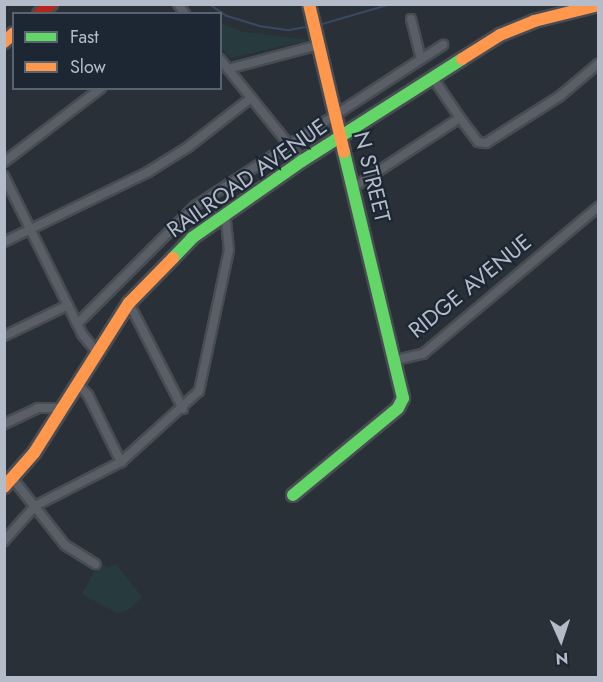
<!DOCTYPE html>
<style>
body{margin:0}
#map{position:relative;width:603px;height:682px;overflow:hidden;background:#2a3038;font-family:Jost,sans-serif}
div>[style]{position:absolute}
.green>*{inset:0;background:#273a3e}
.stream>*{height:2px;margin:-1px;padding:0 1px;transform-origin:1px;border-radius:1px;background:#384963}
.roads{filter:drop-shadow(2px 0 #484c53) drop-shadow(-2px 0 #484c53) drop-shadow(0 2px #484c53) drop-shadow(0 -2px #484c53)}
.street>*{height:8px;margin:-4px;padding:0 4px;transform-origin:4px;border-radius:4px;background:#5a5e66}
.fast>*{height:12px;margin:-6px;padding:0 6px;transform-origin:6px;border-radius:6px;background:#63d668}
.slow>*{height:12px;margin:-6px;padding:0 6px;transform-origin:6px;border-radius:6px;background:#ff974d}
.jam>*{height:12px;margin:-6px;padding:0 6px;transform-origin:6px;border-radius:6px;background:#b3261e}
span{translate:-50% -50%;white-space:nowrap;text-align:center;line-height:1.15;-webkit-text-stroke:4.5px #1d2633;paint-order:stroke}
.street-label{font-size:22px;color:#b4bcc9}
.frame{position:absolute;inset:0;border:6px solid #b4bcc9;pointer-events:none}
.legend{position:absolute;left:12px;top:12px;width:210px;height:78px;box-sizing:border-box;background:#1d2633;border:2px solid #59626f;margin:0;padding:8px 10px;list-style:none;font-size:18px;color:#b4bcc9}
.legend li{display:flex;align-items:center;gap:12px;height:30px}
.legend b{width:30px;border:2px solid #59626f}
.north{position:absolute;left:531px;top:610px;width:60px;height:60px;-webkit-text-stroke:4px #1d2633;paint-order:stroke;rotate:177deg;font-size:16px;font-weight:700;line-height:24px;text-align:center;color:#b4bcc9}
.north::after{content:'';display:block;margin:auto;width:21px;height:27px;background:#b4bcc9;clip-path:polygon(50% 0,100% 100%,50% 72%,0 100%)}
</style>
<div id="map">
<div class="green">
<div style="clip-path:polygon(221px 23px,243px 32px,310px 40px,230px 58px,221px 47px)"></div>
<div style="clip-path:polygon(100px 561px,106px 567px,117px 565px,142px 597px,128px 610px,117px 613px,82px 594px)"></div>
</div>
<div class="stream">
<div style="left:209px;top:4px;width:22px;rotate:34deg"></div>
<div style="left:227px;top:16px;width:34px;rotate:17deg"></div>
<div style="left:259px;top:26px;width:30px;rotate:8deg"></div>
<div style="left:289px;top:30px;width:22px;rotate:-10deg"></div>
<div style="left:319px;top:25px;width:75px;rotate:-16.3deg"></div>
</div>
<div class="roads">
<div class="street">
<div style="left:178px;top:4px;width:12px;rotate:55deg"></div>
<div style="left:411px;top:19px;width:41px;rotate:76deg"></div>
<div style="left:220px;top:59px;width:131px;rotate:51.2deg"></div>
<div style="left:228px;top:69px;width:94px;rotate:-14.8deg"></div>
<div style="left:433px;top:78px;width:48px;rotate:56deg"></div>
<div style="left:4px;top:162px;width:122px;rotate:-37.3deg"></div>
<div style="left:4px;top:176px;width:176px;rotate:63.7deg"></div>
<div style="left:82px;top:334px;width:22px;rotate:51deg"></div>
<div style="left:354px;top:187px;width:126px;rotate:-33.1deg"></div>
<div style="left:460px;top:118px;width:30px;rotate:53deg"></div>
<div style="left:478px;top:142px;width:8px;rotate:7deg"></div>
<div style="left:486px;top:143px;width:88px;rotate:-32.4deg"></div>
<div style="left:560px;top:96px;width:50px;rotate:-40.1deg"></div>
<div style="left:4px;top:242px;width:160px;rotate:-25.9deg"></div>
<div style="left:148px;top:172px;width:47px;rotate:-32deg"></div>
<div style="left:188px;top:147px;width:80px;rotate:-37.9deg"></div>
<div style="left:129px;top:303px;width:119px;rotate:63deg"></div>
<div style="left:77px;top:324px;width:167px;rotate:-45deg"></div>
<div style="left:195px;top:206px;width:296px;rotate:-33deg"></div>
<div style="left:4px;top:336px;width:71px;rotate:-25.8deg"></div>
<div style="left:396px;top:360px;width:28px;rotate:-13deg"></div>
<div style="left:423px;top:354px;width:229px;rotate:-40deg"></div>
<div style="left:78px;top:384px;width:15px;rotate:48deg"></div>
<div style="left:88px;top:395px;width:75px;rotate:63.8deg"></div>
<div style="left:4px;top:424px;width:38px;rotate:-25deg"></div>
<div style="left:38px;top:408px;width:25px"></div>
<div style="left:13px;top:479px;width:84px;rotate:51.8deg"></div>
<div style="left:65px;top:545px;width:36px;rotate:32deg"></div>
<div style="left:4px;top:541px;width:47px;rotate:-48.5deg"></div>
<div style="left:35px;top:506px;width:97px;rotate:-27.1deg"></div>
<div style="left:121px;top:462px;width:105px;rotate:-42.3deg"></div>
<div style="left:199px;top:391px;width:144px;rotate:-78deg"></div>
<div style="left:229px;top:250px;width:36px;rotate:-96deg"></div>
</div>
<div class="fast">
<div style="left:173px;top:258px;width:28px;rotate:-46deg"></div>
<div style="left:192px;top:238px;width:134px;rotate:-35deg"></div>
<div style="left:302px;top:161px;width:190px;rotate:-32.5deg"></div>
<div style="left:293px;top:495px;width:136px;rotate:-39.6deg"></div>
<div style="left:398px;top:408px;width:11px;rotate:-63deg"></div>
<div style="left:403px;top:398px;width:253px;rotate:-103.5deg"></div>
</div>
<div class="slow">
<div style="left:309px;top:4px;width:152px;rotate:76.7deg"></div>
<div style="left:4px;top:42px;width:13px;rotate:-42deg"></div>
<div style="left:462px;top:59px;width:45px;rotate:-32.3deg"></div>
<div style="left:500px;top:35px;width:37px;rotate:-22deg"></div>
<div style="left:534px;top:21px;width:66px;rotate:-14deg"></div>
<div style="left:4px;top:487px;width:45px;rotate:-48.6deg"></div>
<div style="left:34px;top:453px;width:178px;rotate:-57.7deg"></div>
<div style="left:129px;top:303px;width:63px;rotate:-45.6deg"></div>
</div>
<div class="jam">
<div style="left:39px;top:14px;width:16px;rotate:-40deg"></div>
</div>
</div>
<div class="street-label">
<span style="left:372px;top:177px;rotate:76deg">N STREET</span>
<span style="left:247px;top:178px;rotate:-35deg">RAILROAD AVENUE</span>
<span style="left:470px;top:286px;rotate:-39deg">RIDGE AVENUE</span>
</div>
<div class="frame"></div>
<ul class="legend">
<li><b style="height:8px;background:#63d668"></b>Fast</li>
<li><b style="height:8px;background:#ff974d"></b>Slow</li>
</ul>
<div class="north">N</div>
</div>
